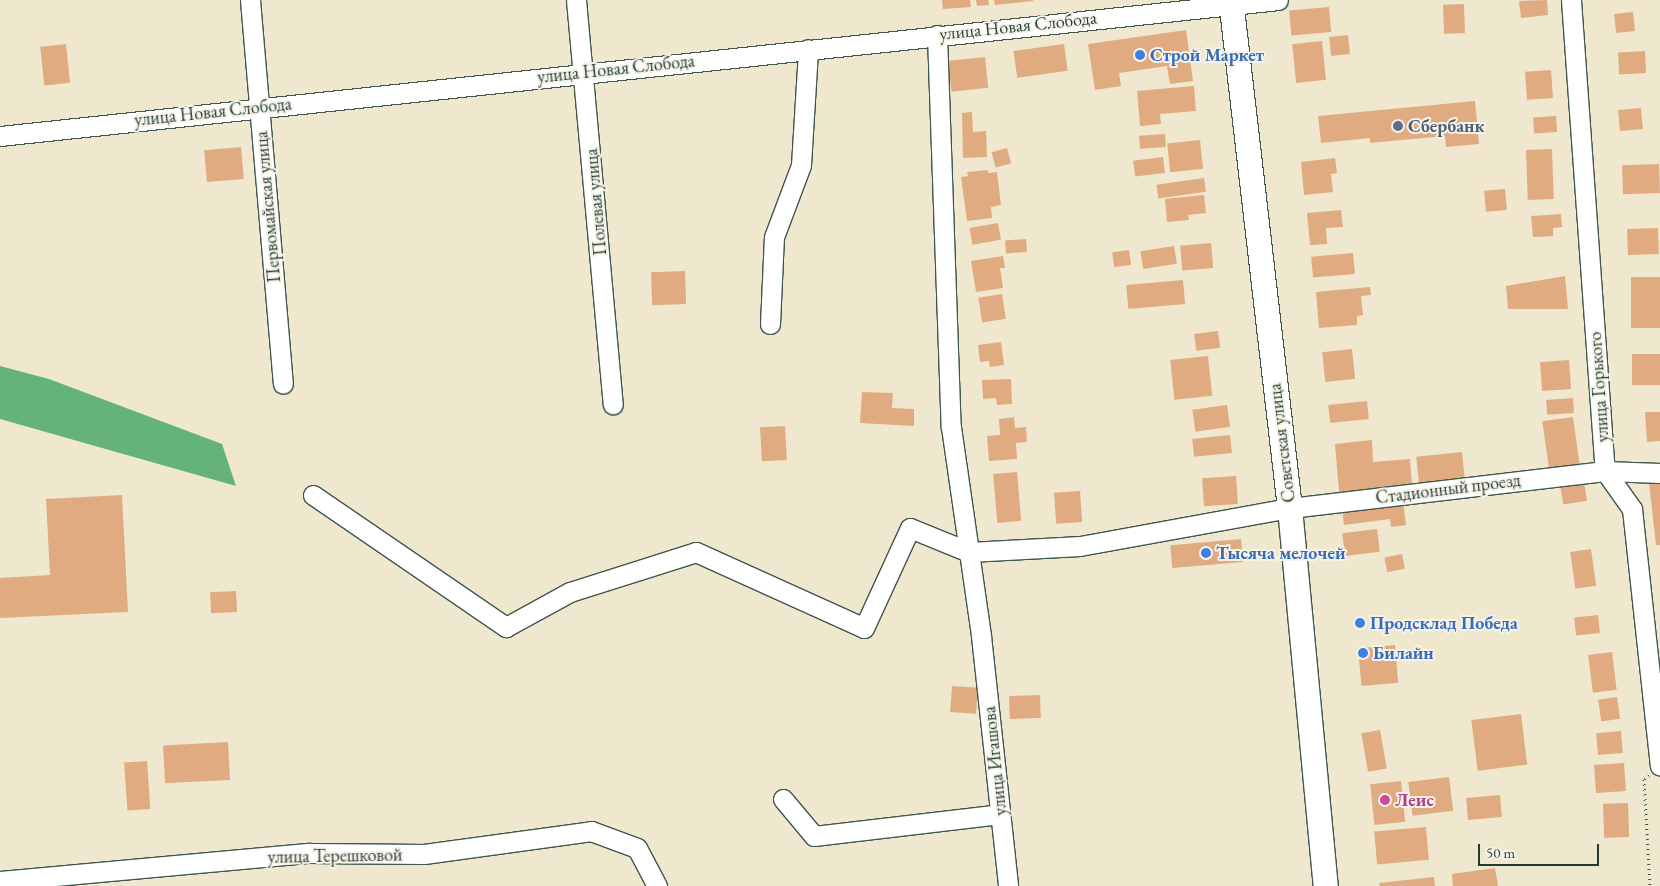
<!DOCTYPE html>
<meta charset="utf-8">
<style>
body{margin:0}
#map{position:relative;width:1660px;height:886px;overflow:hidden;background:#efe8ce;font-family:"EB Garamond",serif}
div>[style]{position:absolute}
.forest>*{inset:0;background:#66b27c}
.building>*{inset:0;background:#e1ab81;transform-origin:0 0}
.path>*{height:3px;margin-top:-1.5px;transform-origin:0;background:repeating-linear-gradient(90deg,#3e574b 0 1px,transparent 0 5px)}
.roads{filter:drop-shadow(1px 0 #3e574b) drop-shadow(-1px 0 #3e574b) drop-shadow(0 1px #3e574b) drop-shadow(0 -1px #3e574b)}
.minor>*{height:19px;margin:-9.5px;padding:0 9.5px;transform-origin:9.5px;border-radius:9.5px;background:#fff}
.major>*{height:24px;margin:-12px;padding:0 12px;transform-origin:12px;border-radius:12px;background:#fff}
.dots>*{width:14px;height:14px;translate:-50% -50%;box-sizing:border-box;border:2px solid #f7f3e8;border-radius:50%}
span{translate:-50% -50%;white-space:nowrap;text-align:center;line-height:1.15;-webkit-text-stroke:4px #f7f3e8;paint-order:stroke}
.street-label{font-size:18px;color:#1f3d34}
.shop-label{font-size:18px;color:#366cbe;font-weight:700}
.left{translate:0 -50%;text-align:left}
.service-label{font-size:18px;color:#4e5e75;font-weight:700}
.hotel-label{font-size:18px;color:#b23c85;font-weight:700}
.scale{position:absolute;left:1478px;top:844px;width:121px;height:22px;box-sizing:border-box;border:2px solid #1f3d34;border-top:0;padding-left:6px;font-size:15px;line-height:18px;white-space:nowrap;color:#1f3d34;-webkit-text-stroke:4px #f7f3e8;paint-order:stroke}
</style>
<div id="map">
<div class="forest">
<div style="clip-path:polygon(0 366px,49px 379px,222px 444px,236px 486px,0 419px)"></div>
</div>
<div class="building">
<div style="clip-path:polygon(942px 0,970px 0,971px 7px,943px 9px)"></div>
<div style="clip-path:polygon(976px 0,988px 0,989px 5px,977px 6px)"></div>
<div style="clip-path:polygon(994px 0,1033px 0,1033px 1px,995px 5px)"></div>
<div style="clip-path:polygon(1547px 0,1548px 15px,1521px 18px,1519px 1px)"></div>
<div style="left:1464px;top:4px;width:29px;height:21px;rotate:88deg"></div>
<div style="left:1329px;top:7px;width:25px;height:40px;rotate:85deg"></div>
<div style="left:1633px;top:12px;width:19px;height:19px;rotate:84deg"></div>
<div style="clip-path:polygon(1186px 30px,1193px 81px,1170px 84px,1167px 66px,1119px 73px,1121px 86px,1095px 90px,1088px 44px)"></div>
<div style="left:1348px;top:35px;width:19px;height:19px;rotate:84deg"></div>
<div style="left:1322px;top:41px;width:39px;height:30px;rotate:84deg"></div>
<div style="left:66px;top:44px;width:39px;height:26px;rotate:84deg"></div>
<div style="left:1064px;top:44px;width:27px;height:51px;rotate:82deg"></div>
<div style="left:1645px;top:51px;width:22px;height:27px;rotate:87deg"></div>
<div style="left:985px;top:57px;width:31px;height:37px;rotate:84deg"></div>
<div style="left:1551px;top:70px;width:28px;height:26px;rotate:86deg"></div>
<div style="clip-path:polygon(1194px 86px,1196px 111px,1160px 114px,1161px 124px,1140px 126px,1137px 91px)"></div>
<div style="clip-path:polygon(1475px 101px,1479px 144px,1446px 147px,1445px 136px,1370px 143px,1370px 138px,1321px 143px,1318px 116px)"></div>
<div style="left:1641px;top:108px;width:21px;height:23px;rotate:85deg"></div>
<div style="clip-path:polygon(972px 112px,973px 132px,986px 131px,987px 157px,963px 158px,962px 113px)"></div>
<div style="left:1556px;top:116px;width:16px;height:23px;rotate:86deg"></div>
<div style="left:1165px;top:134px;width:13px;height:26px;rotate:86deg"></div>
<div style="left:1200px;top:140px;width:29px;height:33px;rotate:84deg"></div>
<div style="left:241px;top:147px;width:32px;height:37px;rotate:85deg"></div>
<div style="left:1007px;top:148px;width:16px;height:16px;rotate:75deg"></div>
<div style="left:1552px;top:149px;width:50px;height:26px;rotate:88deg"></div>
<div style="left:1163px;top:157px;width:16px;height:30px;rotate:83deg"></div>
<div style="clip-path:polygon(1335px 158px,1337px 173px,1331px 174px,1333px 192px,1304px 195px,1301px 162px)"></div>
<div style="left:1659px;top:164px;width:29px;height:37px;rotate:88deg"></div>
<div style="clip-path:polygon(988px 170px,988px 173px,997px 172px,1001px 205px,991px 207px,992px 218px,967px 221px,961px 177px,968px 176px,967px 172px)"></div>
<div style="left:1204px;top:178px;width:14px;height:48px;rotate:82deg"></div>
<div style="left:1505px;top:189px;width:21px;height:21px;rotate:85deg"></div>
<div style="clip-path:polygon(1204px 195px,1206px 213px,1188px 215px,1189px 220px,1167px 222px,1165px 199px)"></div>
<div style="clip-path:polygon(1341px 210px,1343px 227px,1326px 228px,1327px 244px,1310px 245px,1307px 213px)"></div>
<div style="clip-path:polygon(1561px 214px,1562px 227px,1553px 228px,1553px 236px,1533px 237px,1531px 216px)"></div>
<div style="left:998px;top:223px;width:17px;height:29px;rotate:80deg"></div>
<div style="left:1658px;top:228px;width:26px;height:31px;rotate:88deg"></div>
<div style="left:1026px;top:239px;width:13px;height:21px;rotate:86deg"></div>
<div style="left:1211px;top:243px;width:25px;height:31px;rotate:85deg"></div>
<div style="left:1174px;top:246px;width:18px;height:34px;rotate:81deg"></div>
<div style="left:1129px;top:250px;width:15px;height:17px;rotate:82deg"></div>
<div style="left:1353px;top:253px;width:21px;height:42px;rotate:85deg"></div>
<div style="clip-path:polygon(1003px 256px,1005px 268px,1000px 268px,1003px 288px,976px 292px,971px 261px)"></div>
<div style="left:685px;top:271px;width:33px;height:34px;rotate:88deg"></div>
<div style="clip-path:polygon(1565px 276px,1568px 309px,1508px 309px,1506px 286px)"></div>
<div style="left:1660px;top:277px;width:51px;height:29px;rotate:90deg"></div>
<div style="left:1183px;top:280px;width:24px;height:57px;rotate:85deg"></div>
<div style="clip-path:polygon(1370px 287px,1371px 295px,1361px 296px,1363px 315px,1357px 316px,1357px 325px,1319px 328px,1316px 292px)"></div>
<div style="left:1002px;top:294px;width:25px;height:24px;rotate:81deg"></div>
<div style="left:1218px;top:331px;width:17px;height:24px;rotate:83deg"></div>
<div style="clip-path:polygon(1001px 342px,1004px 365px,990px 367px,989px 361px,980px 362px,978px 345px)"></div>
<div style="left:1352px;top:349px;width:30px;height:30px;rotate:84deg"></div>
<div style="left:1660px;top:354px;width:31px;height:28px;rotate:90deg"></div>
<div style="left:1208px;top:356px;width:40px;height:38px;rotate:84deg"></div>
<div style="left:1569px;top:360px;width:29px;height:29px;rotate:86deg"></div>
<div style="clip-path:polygon(1011px 379px,1012px 404px,997px 405px,996px 398px,983px 399px,982px 380px)"></div>
<div style="clip-path:polygon(862px 392px,893px 393px,892px 408px,914px 409px,914px 426px,860px 423px)"></div>
<div style="left:1573px;top:398px;width:15px;height:27px;rotate:86deg"></div>
<div style="left:1367px;top:401px;width:18px;height:39px;rotate:84deg"></div>
<div style="left:1227px;top:405px;width:22px;height:35px;rotate:82deg"></div>
<div style="clip-path:polygon(1645px 412px,1660px 412px,1660px 441px,1647px 442px)"></div>
<div style="clip-path:polygon(1014px 417px,1015px 428px,1026px 427px,1027px 442px,1016px 443px,1017px 459px,989px 461px,987px 436px,1000px 435px,999px 419px)"></div>
<div style="left:1573px;top:417px;width:50px;height:31px;rotate:82deg"></div>
<div style="left:785px;top:426px;width:34px;height:25px;rotate:87deg"></div>
<div style="left:1230px;top:435px;width:18px;height:38px;rotate:84deg"></div>
<div style="clip-path:polygon(1372px 440px,1373px 462px,1410px 459px,1412px 486px,1339px 492px,1335px 444px)"></div>
<div style="left:1462px;top:452px;width:30px;height:46px;rotate:84deg"></div>
<div style="left:1017px;top:472px;width:49px;height:24px;rotate:85deg"></div>
<div style="left:1236px;top:476px;width:28px;height:34px;rotate:86deg"></div>
<div style="left:1584px;top:482px;width:19px;height:24px;rotate:81deg"></div>
<div style="clip-path:polygon(1660px 482px,1660px 545px,1656px 545px,1649px 483px)"></div>
<div style="left:1080px;top:491px;width:31px;height:26px;rotate:86deg"></div>
<div style="clip-path:polygon(122px 495px,128px 612px,0 618px,0 578px,50px 575px,46px 499px)"></div>
<div style="clip-path:polygon(1403px 501px,1406px 525px,1391px 527px,1390px 519px,1344px 525px,1342px 509px)"></div>
<div style="left:1377px;top:529px;width:23px;height:35px;rotate:83deg"></div>
<div style="left:1241px;top:539px;width:23px;height:71px;rotate:85deg"></div>
<div style="left:1591px;top:549px;width:37px;height:21px;rotate:82deg"></div>
<div style="left:1402px;top:554px;width:15px;height:18px;rotate:79deg"></div>
<div style="left:236px;top:591px;width:21px;height:26px;rotate:87deg"></div>
<div style="left:1598px;top:615px;width:18px;height:24px;rotate:84deg"></div>
<div style="left:1395px;top:645px;width:38px;height:37px;rotate:85deg"></div>
<div style="left:1612px;top:652px;width:38px;height:24px;rotate:83deg"></div>
<div style="left:952px;top:686px;width:26px;height:26px;rotate:4deg"></div>
<div style="left:1040px;top:695px;width:23px;height:31px;rotate:88deg"></div>
<div style="left:1617px;top:697px;width:22px;height:19px;rotate:82deg"></div>
<div style="left:1521px;top:714px;width:51px;height:50px;rotate:83deg"></div>
<div style="left:1380px;top:730px;width:39px;height:19px;rotate:80deg"></div>
<div style="left:1621px;top:731px;width:22px;height:25px;rotate:85deg"></div>
<div style="left:228px;top:742px;width:38px;height:65px;rotate:87deg"></div>
<div style="left:147px;top:761px;width:48px;height:23px;rotate:86deg"></div>
<div style="left:1624px;top:763px;width:28px;height:30px;rotate:86deg"></div>
<div style="left:1449px;top:777px;width:34px;height:41px;rotate:83deg"></div>
<div style="left:1401px;top:781px;width:41px;height:31px;rotate:84deg"></div>
<div style="left:1500px;top:795px;width:22px;height:34px;rotate:85deg"></div>
<div style="left:1628px;top:803px;width:34px;height:25px;rotate:88deg"></div>
<div style="left:1426px;top:827px;width:33px;height:52px;rotate:85deg"></div>
<div style="clip-path:polygon(1495px 868px,1498px 886px,1453px 886px,1452px 874px)"></div>
<div style="clip-path:polygon(1434px 877px,1435px 886px,1380px 886px,1379px 883px)"></div>
</div>
<div class="path">
<div style="left:1649px;top:775px;width:6px;rotate:141deg"></div>
<div style="left:1644px;top:779px;width:107px;rotate:86.8deg"></div>
</div>
<div class="roads">
<div class="minor">
<div style="left:250px;top:0;width:385px;rotate:85.1deg"></div>
<div style="left:576px;top:0;width:406px;rotate:84.8deg"></div>
<div style="left:1571px;top:0;width:472px;rotate:85.9deg"></div>
<div style="left:1605px;top:471px;width:47px;rotate:54.6deg"></div>
<div style="left:1632px;top:509px;width:258px;rotate:83.8deg"></div>
<div style="left:937px;top:35px;width:392px;rotate:88deg"></div>
<div style="left:951px;top:427px;width:211px;rotate:81.8deg"></div>
<div style="left:981px;top:636px;width:251px;rotate:83.8deg"></div>
<div style="left:0;top:136px;width:1285px;rotate:-6.07deg"></div>
<div style="left:770px;top:324px;width:87px;rotate:-87.4deg"></div>
<div style="left:774px;top:237px;width:77px;rotate:-69.4deg"></div>
<div style="left:801px;top:165px;width:116px;rotate:-86.5deg"></div>
<div style="left:313px;top:495px;width:234px;rotate:34.4deg"></div>
<div style="left:506px;top:627px;width:73px;rotate:-28.7deg"></div>
<div style="left:570px;top:592px;width:132px;rotate:-17.6deg"></div>
<div style="left:696px;top:552px;width:184px;rotate:24.3deg"></div>
<div style="left:864px;top:628px;width:110px;rotate:-65.3deg"></div>
<div style="left:910px;top:528px;width:64px;rotate:22.1deg"></div>
<div style="left:969px;top:552px;width:111px;rotate:-3.1deg"></div>
<div style="left:1080px;top:546px;width:213px;rotate:-10.3deg"></div>
<div style="left:1290px;top:508px;width:317px;rotate:-6.7deg"></div>
<div style="left:1605px;top:471px;width:55px;rotate:2.1deg"></div>
<div style="left:783px;top:799px;width:48px;rotate:50deg"></div>
<div style="left:814px;top:836px;width:187px;rotate:-6.7deg"></div>
<div style="left:0;top:881px;width:311px;rotate:-5.2deg"></div>
<div style="left:310px;top:853px;width:114px;rotate:0.5deg"></div>
<div style="left:424px;top:854px;width:169px;rotate:-7.8deg"></div>
<div style="left:591px;top:831px;width:49px;rotate:20.3deg"></div>
<div style="left:637px;top:848px;width:43px;rotate:62.2deg"></div>
</div>
<div class="major">
<div style="left:1231px;top:0;width:511px;rotate:83.38deg"></div>
<div style="left:1290px;top:508px;width:380px;rotate:84.6deg"></div>
</div>
</div>
<div class="dots">
<div style="left:1140px;top:55px;background:#3f7fe0"></div>
<div style="left:1398px;top:126px;background:#5c6f8a"></div>
<div style="left:1206px;top:553px;background:#3f7fe0"></div>
<div style="left:1360px;top:623px;background:#3f7fe0"></div>
<div style="left:1363px;top:653px;background:#3f7fe0"></div>
<div style="left:1385px;top:800px;background:#d1479c"></div>
</div>
<div class="street-label">
<span style="left:1018px;top:26px;rotate:-6deg">улица Новая Слобода</span>
<span style="left:616px;top:69px;rotate:-6deg">улица Новая Слобода</span>
<span style="left:213px;top:112px;rotate:-6deg">улица Новая Слобода</span>
<span style="left:596px;top:202px;rotate:-95deg">Полевая улица</span>
<span style="left:268px;top:207px;rotate:-95deg">Первомайская улица</span>
<span style="left:1599px;top:387px;rotate:-94deg">улица Горького</span>
<span style="left:1282px;top:443px;rotate:-97deg">Советская улица</span>
<span style="left:1448px;top:489px;rotate:-7deg">Стадионный проезд</span>
<span style="left:995px;top:761px;rotate:-96deg">улица Игашова</span>
<span style="left:335px;top:856px;rotate:-1deg">улица Терешковой</span>
</div>
<div class="shop-label">
<span class="left" style="left:1150px;top:55px">Строй Маркет</span>
<span class="left" style="left:1216px;top:553px">Тысяча мелочей</span>
<span class="left" style="left:1370px;top:623px">Продсклад Победа</span>
<span class="left" style="left:1373px;top:653px">Билайн</span>
</div>
<div class="service-label">
<span class="left" style="left:1408px;top:126px">Сбербанк</span>
</div>
<div class="hotel-label">
<span class="left" style="left:1395px;top:800px">Леис</span>
</div>
<div class="scale">50 m</div>
</div>
